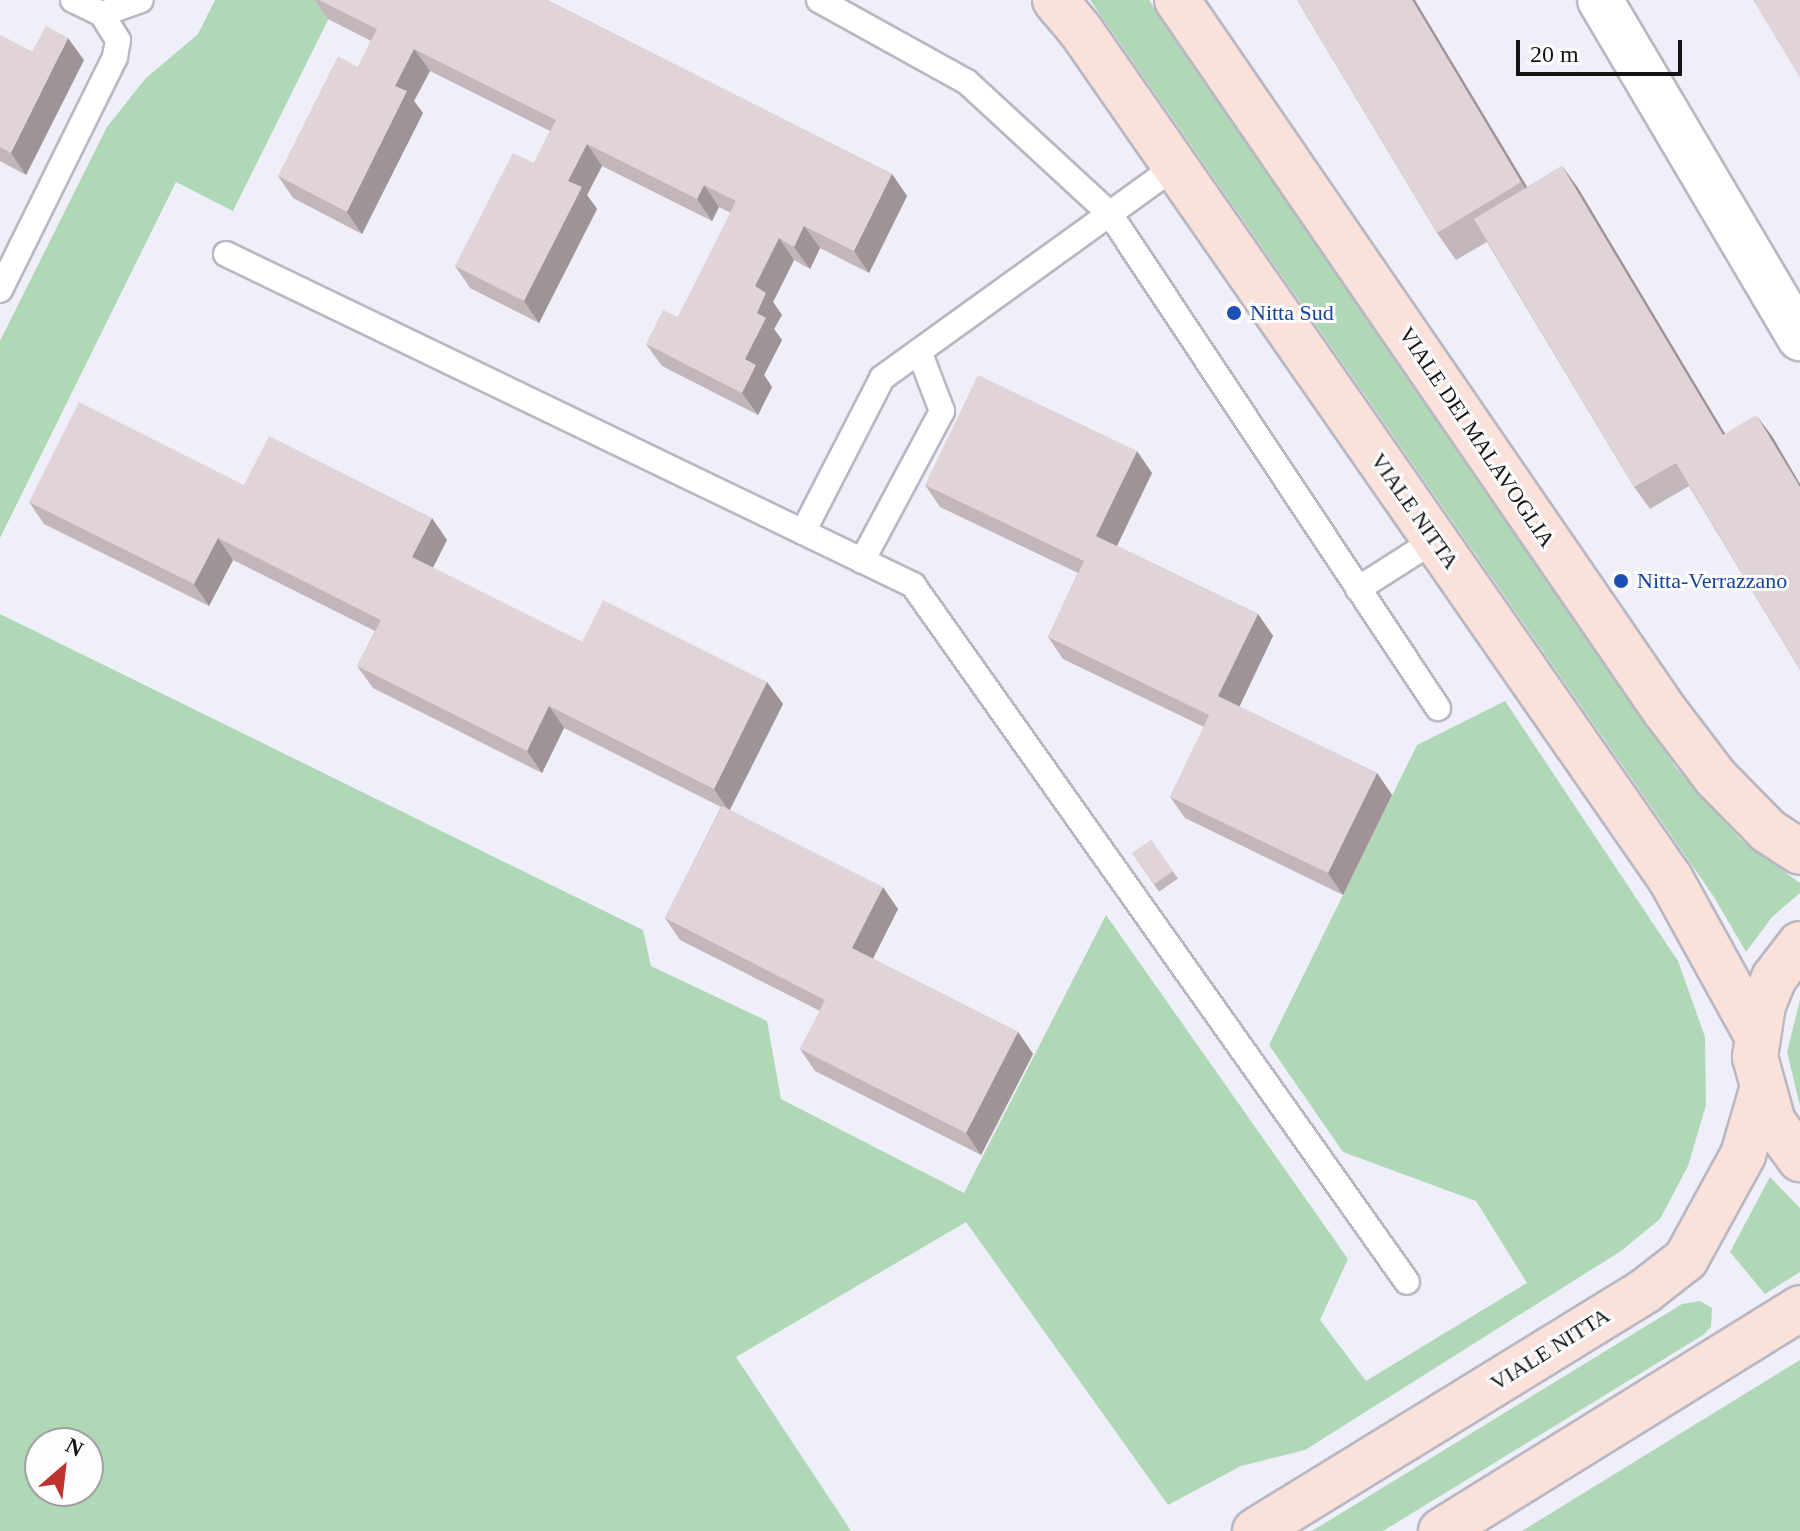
<!DOCTYPE html>
<style>
body{margin:0}
#map{position:relative;width:1800px;height:1531px;overflow:hidden;background:#efeffa;font-family:"Times New Roman",serif}
div>[style]{position:absolute}
.green>*{inset:0;background:#b0d8b6}
.roads{filter:drop-shadow(2px 0 #b8b7c2) drop-shadow(-2px 0 #b8b7c2) drop-shadow(0 2px #b8b7c2) drop-shadow(0 -2px #b8b7c2)}
.lane>*{height:24px;margin:-12px;padding:0 12px;transform-origin:12px;border-radius:12px;background:#fff}
.street>*{height:44px;margin:-22px;padding:0 22px;transform-origin:22px;border-radius:22px;background:#fff}
.secondary>*{height:44px;margin:-22px;padding:0 22px;transform-origin:22px;border-radius:22px;background:#fae1d9}
.wall>*{inset:0;background:#c2b6ba;transform-origin:0 0}
.shaded-wall>*{inset:0;background:#9e9497}
.building>*{inset:0;background:#e1d4d8;transform-origin:0 0}
.dots>*{width:22px;height:22px;translate:-50% -50%;box-sizing:border-box;border:4px solid #fdfdfd;border-radius:50%}
span{translate:-50% -50%;white-space:nowrap;text-align:center;line-height:1.15;-webkit-text-stroke:6px #fdfdfd;paint-order:stroke}
.transit-label{font-size:22px;color:#164399}
.left{translate:0 -50%;text-align:left}
.street-label{font-size:22px;color:#141417}
.north{position:absolute;left:24px;top:1427px;width:80px;height:80px;box-sizing:border-box;background:#fdfdfd;border:2px solid #a0a0a1;border-radius:50%;rotate:28deg;font-size:22px;font-weight:700;line-height:32px;text-align:center;color:#141417}
.north::after{content:'';display:block;margin:auto;width:28px;height:36px;background:#c0322d;clip-path:polygon(50% 0,100% 100%,50% 72%,0 100%)}
.scale{position:absolute;left:1516px;top:40px;width:166px;height:36px;box-sizing:border-box;border:4px solid #141417;border-top:0;padding-left:10px;font-size:24px;line-height:28px;white-space:nowrap;color:#141417;-webkit-text-stroke:6px #fdfdfd;paint-order:stroke}
</style>
<div id="map">
<div class="green">
<div style="clip-path:polygon(215px 0,338px 0,233px 211px,176px 182px,0 538px,0 341px,107px 127px,145px 79px,198px 34px)"></div>
<div style="clip-path:polygon(1090px 0,1149px 0,1677px 769px,1741px 840px,1800px 883px,1800px 893px,1772px 917px,1746px 952px,1714px 897px)"></div>
<div style="clip-path:polygon(evenodd,0 614px,643px 930px,651px 966px,767px 1021px,781px 1099px,964px 1193px,1106px 915px,1348px 1259px,1320px 1320px,1366px 1381px,1527px 1283px,1476px 1201px,1343px 1152px,1269px 1045px,1417px 745px,1505px 701px,1678px 961px,1705px 1037px,1706px 1105px,1688px 1166px,1660px 1219px,1621px 1251px,1305px 1450px,1241px 1466px,1168px 1505px,966px 1222px,736px 1357px,851px 1531px,0 1531px,0 614px,40px 1443px,88px 1443px,88px 1491px,40px 1491px,40px 1443px)"></div>
<div style="clip-path:polygon(1800px 1000px,1800px 1106px,1787px 1052px)"></div>
<div style="clip-path:polygon(1770px 1177px,1800px 1208px,1800px 1272px,1765px 1294px,1730px 1252px)"></div>
<div style="clip-path:polygon(1700px 1301px,1712px 1308px,1711px 1327px,1703px 1335px,1383px 1531px,1312px 1531px,1682px 1304px)"></div>
<div style="clip-path:polygon(1800px 1360px,1800px 1531px,1522px 1531px)"></div>
</div>
<div class="roads">
<div class="lane">
<div style="left:73px;top:0;width:32px;rotate:26deg"></div>
<div style="left:102px;top:14px;width:41px;rotate:-19.7deg"></div>
<div style="left:819px;top:0;width:169px;rotate:29deg"></div>
<div style="left:967px;top:82px;width:195px;rotate:42.7deg"></div>
<div style="left:1110px;top:214px;width:593px;rotate:56.42deg"></div>
<div style="left:226px;top:254px;width:763px;rotate:25.72deg"></div>
<div style="left:913px;top:585px;width:854px;rotate:54.67deg"></div>
<div style="left:0;top:290px;width:260px;rotate:-63.7deg"></div>
<div style="left:115px;top:57px;width:17px;rotate:-80deg"></div>
<div style="left:118px;top:40px;width:31px;rotate:-122deg"></div>
<div style="left:803px;top:532px;width:173px;rotate:-62.8deg"></div>
<div style="left:882px;top:378px;width:361px;rotate:-35.8deg"></div>
<div style="left:862px;top:561px;width:170px;rotate:-61.9deg"></div>
<div style="left:942px;top:411px;width:64px;rotate:-111deg"></div>
<div style="left:1358px;top:589px;width:91px;rotate:-32.5deg"></div>
</div>
<div class="street">
<div style="left:1600px;top:0;width:393px;rotate:59.4deg"></div>
</div>
<div class="secondary">
<div style="left:1055px;top:0;width:40px;rotate:50deg"></div>
<div style="left:1081px;top:31px;width:1032px;rotate:55.19deg"></div>
<div style="left:1670px;top:878px;width:178px;rotate:61.1deg"></div>
<div style="left:1177px;top:0;width:862px;rotate:55.54deg"></div>
<div style="left:1665px;top:711px;width:84px;rotate:52.7deg"></div>
<div style="left:1716px;top:778px;width:74px;rotate:45.5deg"></div>
<div style="left:1768px;top:831px;width:38px;rotate:33deg"></div>
<div style="left:1800px;top:944px;width:43px;rotate:127.4deg"></div>
<div style="left:1774px;top:978px;width:29px;rotate:112deg"></div>
<div style="left:1763px;top:1005px;width:53px;rotate:98.7deg"></div>
<div style="left:1755px;top:1057px;width:67px;rotate:74.5deg"></div>
<div style="left:1773px;top:1122px;width:46px;rotate:53.9deg"></div>
<div style="left:1255px;top:1531px;width:458px;rotate:-31.6deg"></div>
<div style="left:1645px;top:1291px;width:52px;rotate:-38deg"></div>
<div style="left:1686px;top:1259px;width:119px;rotate:-61.3deg"></div>
<div style="left:1743px;top:1155px;width:65px;rotate:-73.8deg"></div>
<div style="left:1441px;top:1531px;width:423px;rotate:-31.8deg"></div>
</div>
</div>
<div class="wall">
<div style="clip-path:polygon(315px 0,547px 0,892px 174px,907px 196px,869px 273px,820px 248px,810px 269px,794px 260px,773px 302px,782px 315px,774px 329px,782px 340px,764px 375px,772px 387px,758px 415px,662px 366px,646px 344px,678px 317px,731px 213px,719px 207px,712px 221px,602px 166px,587px 195px,597px 209px,539px 323px,470px 288px,455px 266px,534px 163px,550px 131px,430px 71px,414px 101px,423px 113px,362px 234px,293px 198px,278px 176px,358px 67px,371px 41px,328px 19px)"></div>
<div style="clip-path:polygon(1297px 0,1527px 187px,1562px 166px,1578px 188px,1725px 434px,1772px 436px,1800px 484px,1800px 670px,1689px 486px,1650px 509px,1634px 487px,1487px 242px,1456px 260px,1437px 233px)"></div>
<div style="clip-path:polygon(0 35px,32px 52px,84px 60px,26px 175px,0 161px)"></div>
<div style="clip-path:polygon(1152px 473px,1117px 546px,1258px 614px,1273px 636px,1239px 707px,1377px 773px,1392px 795px,1343px 895px,1185px 818px,1170px 797px,1204px 727px,1063px 659px,1048px 637px,1078px 573px,940px 507px,925px 485px)"></div>
<div style="clip-path:polygon(244px 485px,447px 540px,433px 568px,582px 642px,767px 682px,783px 704px,730px 810px,898px 909px,873px 959px,1018px 1032px,1033px 1054px,981px 1155px,815px 1071px,800px 1049px,820px 1011px,680px 940px,665px 918px,721px 807px,564px 728px,542px 773px,373px 688px,357px 666px,375px 631px,233px 560px,209px 606px,44px 524px,29px 502px)"></div>
<div style="left:1151px;top:840px;width:47px;height:23px;rotate:55deg"></div>
</div>
<div class="shaded-wall">
<div style="clip-path:polygon(1412px 0,1415px 0,1541px 210px,1521px 182px)"></div>
<div style="clip-path:polygon(68px 38px,84px 60px,26px 175px,11px 153px)"></div>
<div style="clip-path:polygon(414px 49px,430px 71px,414px 101px,423px 113px,362px 234px,347px 212px,395px 86px)"></div>
<div style="clip-path:polygon(587px 144px,602px 166px,587px 195px,597px 209px,539px 323px,524px 301px,568px 181px)"></div>
<div style="clip-path:polygon(1562px 166px,1578px 188px,1739px 457px,1723px 435px)"></div>
<div style="clip-path:polygon(892px 174px,907px 196px,869px 273px,854px 251px)"></div>
<div style="clip-path:polygon(704px 185px,719px 207px,712px 221px,697px 199px)"></div>
<div style="clip-path:polygon(804px 226px,820px 248px,810px 269px,794px 247px)"></div>
<div style="clip-path:polygon(779px 238px,794px 260px,773px 302px,782px 315px,774px 329px,782px 340px,764px 375px,772px 387px,758px 415px,742px 393px,745px 359px,757px 313px,755px 286px)"></div>
<div style="clip-path:polygon(1756px 415px,1772px 436px,1800px 484px,1800px 487px)"></div>
<div style="clip-path:polygon(1137px 451px,1152px 473px,1111px 558px,1096px 536px)"></div>
<div style="clip-path:polygon(432px 518px,447px 540px,427px 579px,412px 557px)"></div>
<div style="clip-path:polygon(218px 538px,233px 560px,209px 606px,194px 584px)"></div>
<div style="clip-path:polygon(1258px 614px,1273px 636px,1234px 718px,1218px 696px)"></div>
<div style="clip-path:polygon(767px 682px,783px 704px,729px 811px,714px 789px)"></div>
<div style="clip-path:polygon(549px 706px,564px 728px,542px 773px,527px 751px)"></div>
<div style="clip-path:polygon(1377px 773px,1392px 795px,1343px 895px,1328px 873px)"></div>
<div style="clip-path:polygon(883px 887px,898px 909px,867px 970px,852px 948px)"></div>
<div style="clip-path:polygon(1018px 1032px,1033px 1054px,981px 1155px,966px 1133px)"></div>
</div>
<div class="building">
<div style="clip-path:polygon(319px 0,547px 0,892px 174px,854px 251px,804px 226px,794px 247px,779px 238px,755px 286px,766px 293px,757px 313px,766px 318px,745px 359px,756px 365px,742px 393px,646px 344px,663px 310px,678px 317px,736px 201px,704px 185px,697px 199px,587px 144px,568px 181px,582px 187px,524px 301px,455px 266px,513px 153px,534px 163px,556px 120px,414px 49px,395px 86px,407px 91px,347px 212px,278px 176px,338px 56px,358px 67px,377px 29px)"></div>
<div style="clip-path:polygon(1297px 0,1412px 0,1521px 182px,1437px 233px)"></div>
<div style="clip-path:polygon(1753px 0,1800px 0,1800px 78px)"></div>
<div style="clip-path:polygon(46px 26px,68px 38px,11px 153px,0 147px,0 35px,32px 52px)"></div>
<div style="clip-path:polygon(1562px 166px,1723px 435px,1756px 415px,1800px 487px,1800px 670px,1676px 463px,1634px 487px,1474px 219px)"></div>
<div style="clip-path:polygon(978px 375px,1137px 451px,1096px 536px,1258px 614px,1218px 696px,1377px 773px,1328px 873px,1170px 797px,1209px 715px,1048px 637px,1084px 561px,925px 485px)"></div>
<div style="clip-path:polygon(79px 402px,244px 485px,269px 436px,432px 518px,412px 557px,582px 642px,603px 600px,767px 682px,714px 789px,549px 706px,527px 751px,357px 666px,381px 620px,218px 538px,194px 584px,29px 502px)"></div>
<div style="clip-path:polygon(722px 806px,883px 887px,852px 948px,1018px 1032px,966px 1133px,800px 1049px,825px 1000px,665px 918px)"></div>
<div style="left:1151px;top:840px;width:38px;height:23px;rotate:55deg"></div>
</div>
<div class="dots">
<div style="left:1234px;top:313px;background:#1a4fb4"></div>
<div style="left:1621px;top:581px;background:#1a4fb4"></div>
</div>
<div class="transit-label">
<span class="left" style="left:1250px;top:313px">Nitta Sud</span>
<span class="left" style="left:1637px;top:581px">Nitta-Verrazzano</span>
</div>
<div class="street-label">
<span style="left:1477px;top:437px;rotate:56deg">VIALE DEI MALAVOGLIA</span>
<span style="left:1415px;top:511px;rotate:55deg">VIALE NITTA</span>
<span style="left:1550px;top:1349px;rotate:-32deg">VIALE NITTA</span>
</div>
<div class="north">N</div>
<div class="scale">20 m</div>
</div>
